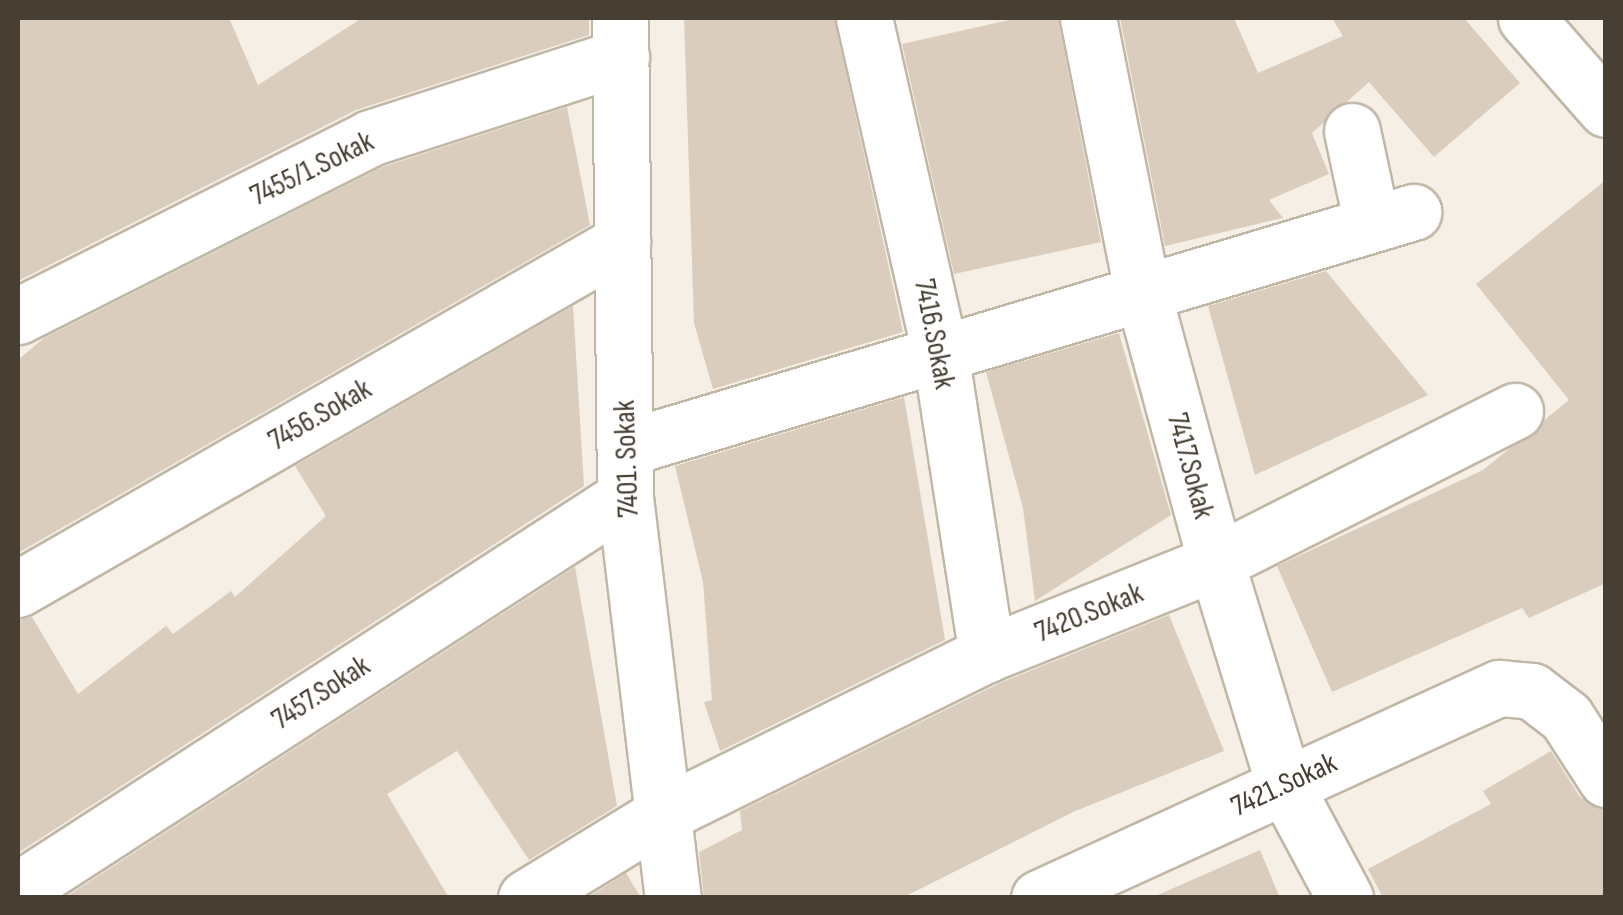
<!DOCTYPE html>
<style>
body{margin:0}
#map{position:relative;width:1623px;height:915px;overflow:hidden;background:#f5efe6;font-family:"Sofia Sans Condensed",sans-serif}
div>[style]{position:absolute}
.building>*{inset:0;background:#dacdbd}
.roads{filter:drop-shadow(2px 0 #c1b7a7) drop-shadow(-2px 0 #c1b7a7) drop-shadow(0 2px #c1b7a7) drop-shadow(0 -2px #c1b7a7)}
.minor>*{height:55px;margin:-27.5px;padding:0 27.5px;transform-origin:27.5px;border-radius:27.5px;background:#fff}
span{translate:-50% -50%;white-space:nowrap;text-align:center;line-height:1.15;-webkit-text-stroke:8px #fff;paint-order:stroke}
.street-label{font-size:30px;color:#483f34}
.frame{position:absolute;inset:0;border:20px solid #483f34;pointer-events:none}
</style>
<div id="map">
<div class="building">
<div style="clip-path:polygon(18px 18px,229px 18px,258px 85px,362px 18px,589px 18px,589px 35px,356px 110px,18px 281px)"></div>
<div style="clip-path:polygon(684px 18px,834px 18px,903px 332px,713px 389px,694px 323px)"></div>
<div style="clip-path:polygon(1018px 18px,1058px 18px,1101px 242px,954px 274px,902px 44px)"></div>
<div style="clip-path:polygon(1120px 18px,1234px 18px,1258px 73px,1343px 36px,1332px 18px,1464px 18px,1520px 83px,1434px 157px,1369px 82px,1312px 133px,1329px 174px,1269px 200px,1283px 218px,1165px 246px)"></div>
<div style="clip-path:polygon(567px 107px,590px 225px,18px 553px,18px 360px,44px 338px,382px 167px)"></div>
<div style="clip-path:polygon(1606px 180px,1606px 583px,1529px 618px,1522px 608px,1332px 692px,1277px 566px,1483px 470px,1569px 400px,1476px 284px)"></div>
<div style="clip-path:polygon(1326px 271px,1428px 395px,1255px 475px,1208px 306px)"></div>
<div style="clip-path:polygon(573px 306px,584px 486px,18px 853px,18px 620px,32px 617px,78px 694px,166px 626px,173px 634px,231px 591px,235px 597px,326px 516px,295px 466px)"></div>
<div style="clip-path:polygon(1119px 333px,1171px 515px,1035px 601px,1023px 508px,986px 372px)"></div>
<div style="clip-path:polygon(904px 397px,945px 640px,720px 751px,704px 702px,712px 700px,703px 582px,675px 466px)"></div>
<div style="clip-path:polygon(575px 567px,617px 806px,529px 860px,457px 751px,387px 794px,449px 898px,64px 898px)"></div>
<div style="clip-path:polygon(1169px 615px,1224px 751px,1073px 812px,902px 898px,704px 898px,699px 852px,742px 830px,740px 811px,1000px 683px)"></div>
<div style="clip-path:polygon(1551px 751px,1580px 797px,1606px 810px,1606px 898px,1383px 898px,1368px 869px,1491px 804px,1483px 791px)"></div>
<div style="clip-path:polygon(1260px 850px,1280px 898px,1151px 898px)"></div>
<div style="clip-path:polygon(626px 873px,641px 898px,587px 898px)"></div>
</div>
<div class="roads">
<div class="minor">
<div style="left:620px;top:18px;width:479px;rotate:89.4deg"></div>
<div style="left:625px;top:497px;width:404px;rotate:83.2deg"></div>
<div style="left:864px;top:18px;width:343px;rotate:77.2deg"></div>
<div style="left:940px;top:352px;width:306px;rotate:81.2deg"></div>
<div style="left:1088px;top:18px;width:277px;rotate:78.8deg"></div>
<div style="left:1142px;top:290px;width:282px;rotate:74.8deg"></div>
<div style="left:1216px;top:562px;width:232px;rotate:73deg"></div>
<div style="left:1284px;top:784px;width:129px;rotate:61.8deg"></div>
<div style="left:1526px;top:18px;width:121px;rotate:48.7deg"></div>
<div style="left:1352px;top:131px;width:95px;rotate:77.9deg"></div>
<div style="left:18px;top:316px;width:394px;rotate:-26.8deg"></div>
<div style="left:370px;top:138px;width:264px;rotate:-17.9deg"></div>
<div style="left:625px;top:448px;width:823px;rotate:-16.67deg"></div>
<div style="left:18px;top:589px;width:697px;rotate:-29.88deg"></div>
<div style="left:18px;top:890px;width:723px;rotate:-32.92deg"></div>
<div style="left:526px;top:898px;width:161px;rotate:-31.5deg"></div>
<div style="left:663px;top:814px;width:361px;rotate:-26.3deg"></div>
<div style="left:987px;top:654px;width:247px;rotate:-21.9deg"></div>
<div style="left:1216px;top:562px;width:335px;rotate:-26.8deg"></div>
<div style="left:1039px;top:898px;width:506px;rotate:-24.54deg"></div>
<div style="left:1499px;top:688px;width:33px;rotate:5deg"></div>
<div style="left:1532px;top:691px;width:43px;rotate:37.4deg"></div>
<div style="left:1566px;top:717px;width:74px;rotate:57.2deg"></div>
</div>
</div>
<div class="street-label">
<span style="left:312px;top:169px;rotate:-26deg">7455/1.Sokak</span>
<span style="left:934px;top:334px;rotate:79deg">7416.Sokak</span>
<span style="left:320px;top:415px;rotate:-30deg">7456.Sokak</span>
<span style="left:627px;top:459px;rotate:-92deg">7401. Sokak</span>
<span style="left:1190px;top:466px;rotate:75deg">7417.Sokak</span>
<span style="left:1089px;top:613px;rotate:-22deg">7420.Sokak</span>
<span style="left:321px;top:693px;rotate:-33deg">7457.Sokak</span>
<span style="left:1284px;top:785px;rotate:-25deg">7421.Sokak</span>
</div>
<div class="frame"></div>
</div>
